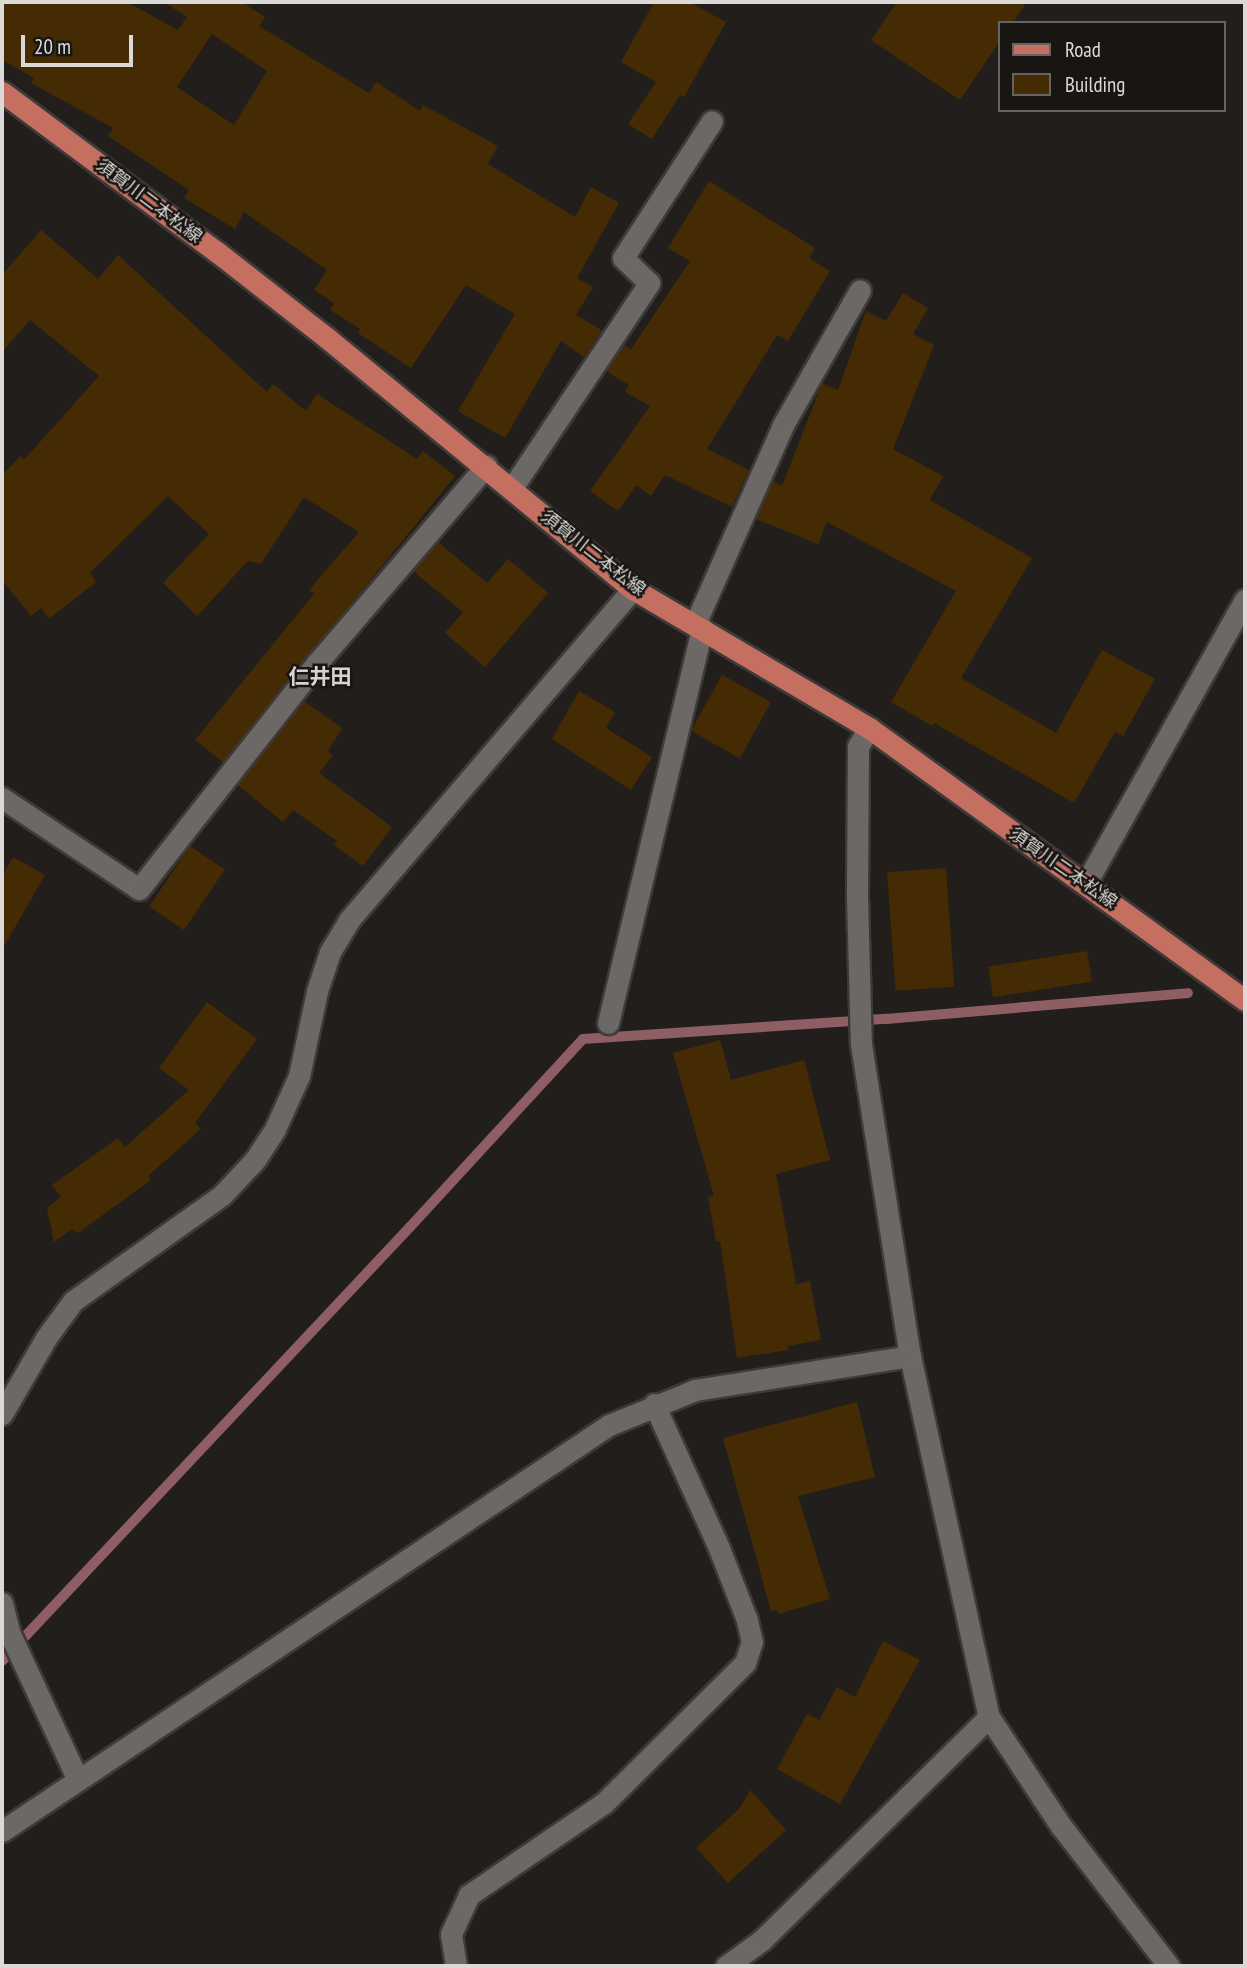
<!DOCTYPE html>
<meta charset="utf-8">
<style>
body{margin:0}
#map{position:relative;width:1247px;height:1968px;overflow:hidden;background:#221e1c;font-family:"PT Sans Narrow","Noto Sans JP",sans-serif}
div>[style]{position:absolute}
.stream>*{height:10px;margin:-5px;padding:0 5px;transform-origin:5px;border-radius:5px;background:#8e5e64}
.building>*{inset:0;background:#452b04;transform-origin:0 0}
.roads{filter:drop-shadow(2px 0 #3d3a39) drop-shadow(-2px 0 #3d3a39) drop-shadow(0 2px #3d3a39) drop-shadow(0 -2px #3d3a39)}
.minor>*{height:21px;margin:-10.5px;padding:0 10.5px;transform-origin:10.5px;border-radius:10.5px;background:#6c6866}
.major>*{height:21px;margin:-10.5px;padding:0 10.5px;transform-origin:10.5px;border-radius:10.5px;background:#c46f5f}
span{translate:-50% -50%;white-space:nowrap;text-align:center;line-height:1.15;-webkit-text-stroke:5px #181513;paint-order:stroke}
.street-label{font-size:18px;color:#dcdad8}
.quarter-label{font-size:21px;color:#d8d3d0;font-weight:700}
.frame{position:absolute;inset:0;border:4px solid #dcdad8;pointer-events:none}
.legend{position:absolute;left:998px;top:21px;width:228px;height:91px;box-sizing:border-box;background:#181513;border:2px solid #666462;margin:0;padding:9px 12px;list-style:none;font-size:21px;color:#dcdad8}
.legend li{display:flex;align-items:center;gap:14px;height:35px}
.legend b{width:35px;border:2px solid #666462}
.scale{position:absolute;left:21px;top:35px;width:112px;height:32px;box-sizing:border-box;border:4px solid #dcdad8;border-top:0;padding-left:9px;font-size:21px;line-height:24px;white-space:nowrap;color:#dcdad8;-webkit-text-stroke:5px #181513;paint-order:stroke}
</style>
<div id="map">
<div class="stream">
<div style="left:2px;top:1661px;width:596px;rotate:-46.77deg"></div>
<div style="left:410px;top:1227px;width:255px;rotate:-47.4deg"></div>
<div style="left:583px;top:1039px;width:304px;rotate:-3.8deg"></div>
<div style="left:886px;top:1019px;width:303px;rotate:-4.9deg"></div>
</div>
<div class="building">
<div style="clip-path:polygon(evenodd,2px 2px,127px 2px,178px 30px,187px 17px,164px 2px,242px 2px,265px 17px,259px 26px,369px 93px,376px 82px,420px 111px,423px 105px,498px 146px,488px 164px,575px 217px,591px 187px,619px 203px,577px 278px,593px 287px,576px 315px,602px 330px,584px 357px,561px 341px,505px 438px,458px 411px,515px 314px,466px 285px,411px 368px,358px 333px,360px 329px,330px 310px,334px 303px,314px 290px,327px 270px,244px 212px,235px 229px,184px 198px,189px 190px,108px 136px,113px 128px,31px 83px,34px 78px,2px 60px,2px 2px,212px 34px,267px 71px,234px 125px,177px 87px,212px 34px)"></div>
<div style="clip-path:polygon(654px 2px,689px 2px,726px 22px,684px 97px,680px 95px,652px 139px,628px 124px,656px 82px,621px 62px)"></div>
<div style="clip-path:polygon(897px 2px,1027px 2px,1013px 23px,1000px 23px,1000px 41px,960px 100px,871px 40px)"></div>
<div style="clip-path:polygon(709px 181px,815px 248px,809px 258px,830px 271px,788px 341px,777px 335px,707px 449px,749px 470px,732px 507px,665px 475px,651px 496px,636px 485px,618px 511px,590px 491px,650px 406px,625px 392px,629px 385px,606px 371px,624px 344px,631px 349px,690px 261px,668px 248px)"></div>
<div style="clip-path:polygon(41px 230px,98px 279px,118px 255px,267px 392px,273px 384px,306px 411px,317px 394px,417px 459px,423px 451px,455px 476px,223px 762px,195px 740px,314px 594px,309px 590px,359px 532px,304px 497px,261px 564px,248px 561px,197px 616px,163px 583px,209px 534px,168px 496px,90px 573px,96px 582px,49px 619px,41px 608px,31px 616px,2px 580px,2px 475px,21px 456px,24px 460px,99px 376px,30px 320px,2px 352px,2px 275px)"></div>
<div style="clip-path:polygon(903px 293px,928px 308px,913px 334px,934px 345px,893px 449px,943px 476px,930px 500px,1032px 558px,961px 678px,1056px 733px,1102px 650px,1155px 679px,1123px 736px,1115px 732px,1074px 803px,934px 723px,932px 726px,891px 702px,956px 591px,827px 522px,818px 544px,756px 519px,773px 481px,782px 486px,822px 383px,838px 390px,866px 311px,886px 321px)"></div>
<div style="clip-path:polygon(438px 542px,487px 583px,508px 559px,548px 593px,485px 667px,445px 633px,463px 612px,413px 571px)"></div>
<div style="left:722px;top:675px;width:56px;height:64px;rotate:29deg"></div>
<div style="clip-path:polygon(579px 691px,615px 712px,606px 728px,652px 757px,631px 790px,552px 739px)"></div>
<div style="clip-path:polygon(304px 701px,342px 728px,328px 751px,333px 756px,319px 773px,392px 827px,363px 866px,334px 845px,337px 841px,293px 810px,283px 822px,238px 785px)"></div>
<div style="left:190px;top:846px;width:42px;height:73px;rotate:34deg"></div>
<div style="clip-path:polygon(13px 857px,45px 875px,2px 950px,2px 876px)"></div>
<div style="left:946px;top:868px;width:119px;height:59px;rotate:86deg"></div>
<div style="left:1087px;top:951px;width:31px;height:100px;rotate:81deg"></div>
<div style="clip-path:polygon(207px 1002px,257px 1039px,195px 1123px,201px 1129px,148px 1176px,151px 1180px,78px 1233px,72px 1229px,54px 1242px,47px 1208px,61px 1197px,52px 1185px,118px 1138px,125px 1147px,189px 1090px,159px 1068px)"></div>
<div style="clip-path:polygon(720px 1040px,731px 1080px,804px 1060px,830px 1160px,776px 1174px,796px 1284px,810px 1281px,821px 1340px,788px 1346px,789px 1350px,737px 1358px,720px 1241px,716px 1241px,708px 1197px,714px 1196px,673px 1053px)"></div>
<div style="clip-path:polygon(857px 1402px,875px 1477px,798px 1496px,830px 1599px,778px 1614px,777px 1610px,771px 1611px,723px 1438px)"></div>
<div style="clip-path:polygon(883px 1641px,920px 1660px,840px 1804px,777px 1769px,807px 1714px,819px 1720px,837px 1687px,855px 1697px)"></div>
<div style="clip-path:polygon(750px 1790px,786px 1830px,728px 1883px,696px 1848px,740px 1808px)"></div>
</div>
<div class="roads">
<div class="minor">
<div style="left:512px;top:488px;width:247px;rotate:-56.2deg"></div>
<div style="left:649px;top:283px;width:36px;rotate:-136deg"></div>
<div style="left:623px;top:258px;width:163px;rotate:-57deg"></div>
<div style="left:695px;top:624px;width:218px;rotate:-66.1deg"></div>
<div style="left:783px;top:425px;width:155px;rotate:-60.3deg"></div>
<div style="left:869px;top:728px;width:21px;rotate:121deg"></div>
<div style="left:858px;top:746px;width:150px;rotate:90.4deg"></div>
<div style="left:857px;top:896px;width:148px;rotate:88.5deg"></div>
<div style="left:861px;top:1044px;width:316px;rotate:81.1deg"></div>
<div style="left:910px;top:1356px;width:370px;rotate:77.7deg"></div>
<div style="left:989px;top:1717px;width:131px;rotate:56.6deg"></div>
<div style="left:1061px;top:1826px;width:177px;rotate:52.4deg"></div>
<div style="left:2px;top:798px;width:164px;rotate:33.6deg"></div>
<div style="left:139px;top:889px;width:288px;rotate:-51.8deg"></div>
<div style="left:317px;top:663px;width:260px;rotate:-49.4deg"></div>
<div style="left:1086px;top:883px;width:325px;rotate:-60.7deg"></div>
<div style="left:608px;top:1023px;width:406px;rotate:-76.6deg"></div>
<div style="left:2px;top:1414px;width:88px;rotate:-59.9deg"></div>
<div style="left:46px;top:1338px;width:46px;rotate:-53.9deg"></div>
<div style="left:73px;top:1301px;width:183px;rotate:-35.4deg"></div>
<div style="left:222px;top:1195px;width:48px;rotate:-46.7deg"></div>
<div style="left:255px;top:1160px;width:37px;rotate:-57deg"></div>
<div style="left:275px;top:1129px;width:58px;rotate:-65.6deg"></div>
<div style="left:299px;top:1076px;width:87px;rotate:-78deg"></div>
<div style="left:317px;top:991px;width:41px;rotate:-71.6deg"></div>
<div style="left:330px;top:952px;width:37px;rotate:-59deg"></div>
<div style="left:349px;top:920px;width:436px;rotate:-49.4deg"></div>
<div style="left:2px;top:1603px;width:30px;rotate:76deg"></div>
<div style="left:9px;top:1632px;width:163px;rotate:65deg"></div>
<div style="left:2px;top:1831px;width:730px;rotate:-33.78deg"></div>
<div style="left:609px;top:1425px;width:93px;rotate:-22.1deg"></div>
<div style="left:695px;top:1390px;width:218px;rotate:-9deg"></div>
<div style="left:456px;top:1966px;width:32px;rotate:-99deg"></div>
<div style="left:451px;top:1934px;width:43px;rotate:-65.2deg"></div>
<div style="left:469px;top:1895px;width:163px;rotate:-34.3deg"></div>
<div style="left:604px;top:1803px;width:199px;rotate:-44.8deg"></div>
<div style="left:745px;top:1663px;width:22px;rotate:-72deg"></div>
<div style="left:752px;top:1642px;width:23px;rotate:-103deg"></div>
<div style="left:747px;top:1620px;width:77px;rotate:-111.3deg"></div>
<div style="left:719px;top:1548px;width:158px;rotate:-114.3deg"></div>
<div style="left:726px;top:1966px;width:44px;rotate:-35.8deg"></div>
<div style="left:762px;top:1940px;width:318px;rotate:-44.5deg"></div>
</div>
<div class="major">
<div style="left:2px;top:92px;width:268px;rotate:36.7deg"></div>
<div style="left:217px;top:252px;width:140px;rotate:38deg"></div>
<div style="left:327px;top:338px;width:396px;rotate:39.4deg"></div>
<div style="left:633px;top:589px;width:274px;rotate:30.5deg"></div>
<div style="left:869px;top:728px;width:464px;rotate:35.9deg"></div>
</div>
</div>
<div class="street-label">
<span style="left:149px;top:201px;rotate:37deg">須賀川二本松線</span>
<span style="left:593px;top:553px;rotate:38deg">須賀川二本松線</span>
<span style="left:1063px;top:868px;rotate:35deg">須賀川二本松線</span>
</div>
<div class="quarter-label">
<span style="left:320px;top:677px">仁井田</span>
</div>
<div class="frame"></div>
<ul class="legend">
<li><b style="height:9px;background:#c46f5f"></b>Road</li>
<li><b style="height:19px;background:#452b04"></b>Building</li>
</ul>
<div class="scale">20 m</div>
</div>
